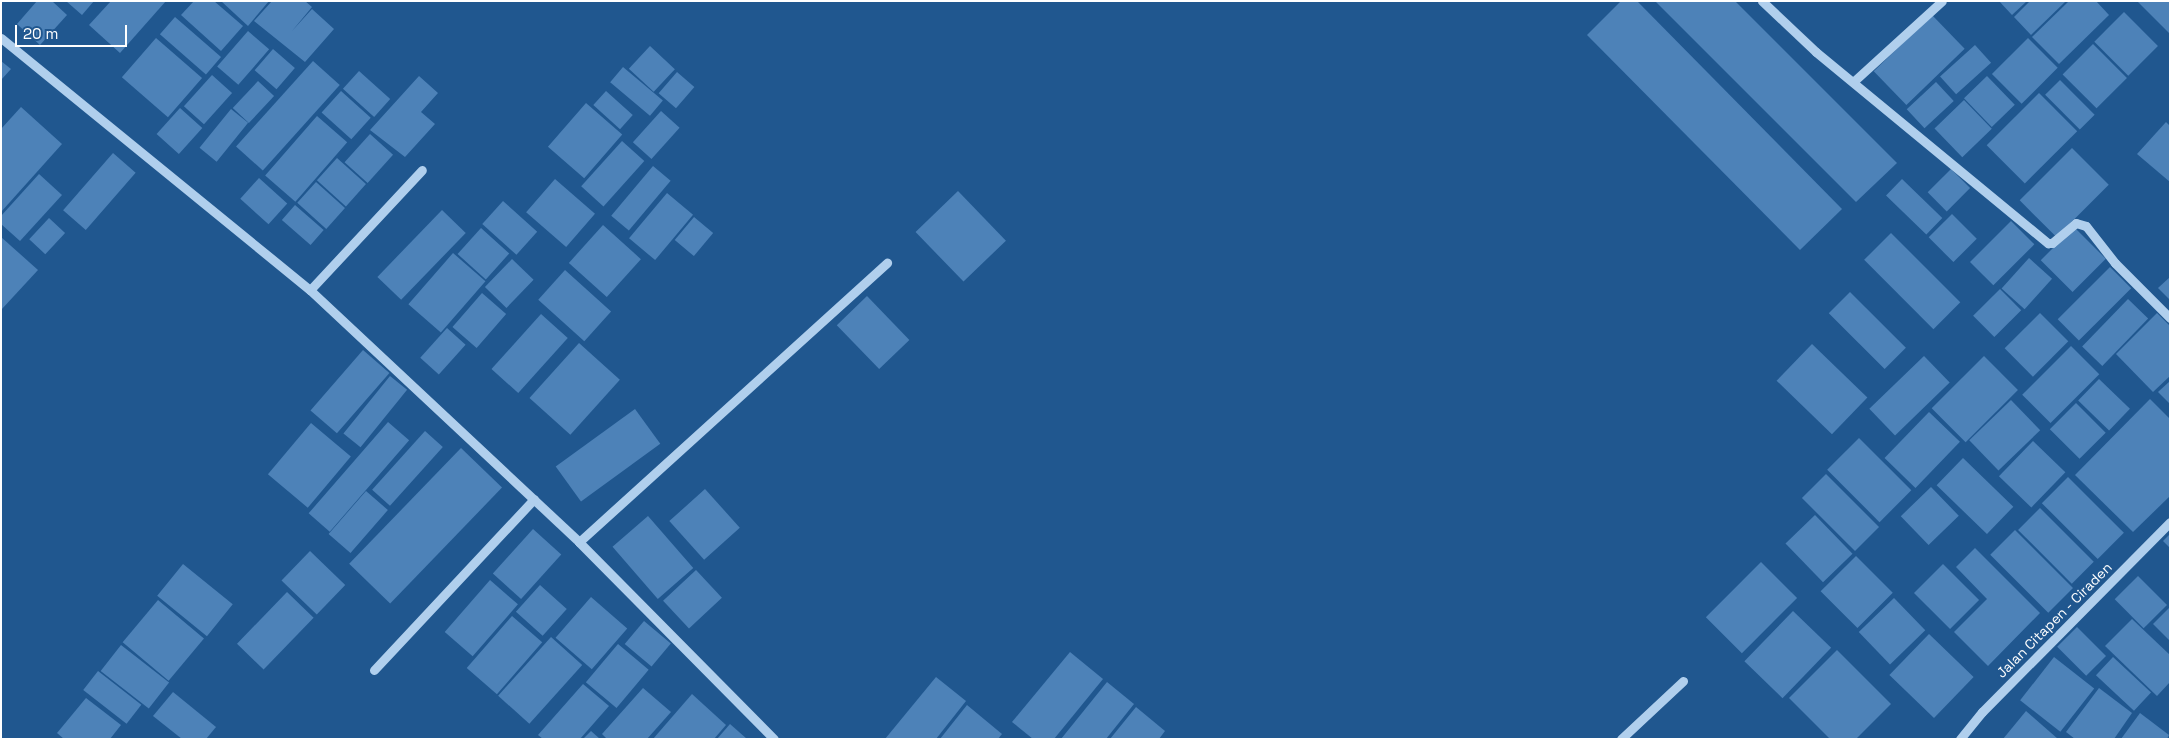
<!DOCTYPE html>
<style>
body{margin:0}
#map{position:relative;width:2171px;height:740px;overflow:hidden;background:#20578f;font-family:"Space Grotesk",sans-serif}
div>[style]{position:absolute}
.building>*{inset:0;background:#4d82b8;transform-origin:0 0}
.minor>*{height:9px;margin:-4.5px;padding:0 4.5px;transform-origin:4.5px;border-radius:4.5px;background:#b0cfed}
span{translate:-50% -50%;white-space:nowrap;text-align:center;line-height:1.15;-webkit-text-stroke:4px #20578f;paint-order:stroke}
.street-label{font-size:14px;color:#fff}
.frame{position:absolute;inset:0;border:2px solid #fff;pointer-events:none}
.scale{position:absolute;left:15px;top:25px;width:112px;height:22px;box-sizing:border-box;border:2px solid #fff;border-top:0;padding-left:6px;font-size:15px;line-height:18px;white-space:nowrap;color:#fff;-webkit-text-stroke:4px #20578f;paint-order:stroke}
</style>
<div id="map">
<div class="building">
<div style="clip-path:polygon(37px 1px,52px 1px,67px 15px,40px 45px,17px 24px)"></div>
<div style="clip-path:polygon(66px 1px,94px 1px,82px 15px)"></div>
<div style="clip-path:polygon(111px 1px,166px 1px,120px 53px,89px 25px)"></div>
<div style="clip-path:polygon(194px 1px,214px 1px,243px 26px,221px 51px,181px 15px)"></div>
<div style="clip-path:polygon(221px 1px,269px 1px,248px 26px)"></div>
<div style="clip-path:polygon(272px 1px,305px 1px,312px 7px,292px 31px,312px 9px,334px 29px,305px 62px,254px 21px)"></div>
<div style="clip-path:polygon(1621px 1px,1637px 1px,1842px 209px,1800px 250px,1587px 35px)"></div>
<div style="clip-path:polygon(1655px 1px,1735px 1px,1897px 163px,1856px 202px)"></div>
<div style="clip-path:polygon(1999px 1px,2027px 1px,2012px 15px)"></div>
<div style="clip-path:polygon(2030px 1px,2066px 1px,2031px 35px,2014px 17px)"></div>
<div style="clip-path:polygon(2069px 1px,2096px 1px,2109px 15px,2059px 64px,2032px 37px)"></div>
<div style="clip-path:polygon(2137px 1px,2170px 1px,2170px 34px)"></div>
<div style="left:2124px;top:12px;width:48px;height:42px;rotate:45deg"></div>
<div style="left:1932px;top:15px;width:47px;height:81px;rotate:46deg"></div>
<div style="left:175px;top:17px;width:61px;height:23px;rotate:41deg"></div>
<div style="left:248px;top:31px;width:28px;height:47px;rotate:41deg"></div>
<div style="left:156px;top:38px;width:61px;height:52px;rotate:41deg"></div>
<div style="left:2028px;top:38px;width:42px;height:51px;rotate:45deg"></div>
<div style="left:2093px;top:44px;width:48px;height:43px;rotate:45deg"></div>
<div style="left:1975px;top:45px;width:24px;height:47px;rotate:48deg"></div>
<div style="left:650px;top:46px;width:34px;height:31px;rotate:43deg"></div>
<div style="left:273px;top:49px;width:29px;height:28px;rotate:41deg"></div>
<div style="clip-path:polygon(1px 61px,11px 69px,1px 80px)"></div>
<div style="left:313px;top:61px;width:36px;height:115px;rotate:42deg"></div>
<div style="left:623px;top:67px;width:52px;height:20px;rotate:40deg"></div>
<div style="left:359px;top:71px;width:42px;height:24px;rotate:42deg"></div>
<div style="left:677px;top:72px;width:23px;height:28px;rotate:41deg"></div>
<div style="left:212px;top:75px;width:27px;height:42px;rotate:42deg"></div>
<div style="clip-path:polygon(419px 76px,438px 93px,421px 112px,435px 124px,405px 157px,370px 130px)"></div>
<div style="left:1987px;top:76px;width:40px;height:32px;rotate:46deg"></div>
<div style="left:2060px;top:80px;width:49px;height:21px;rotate:45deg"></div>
<div style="left:258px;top:81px;width:22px;height:37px;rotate:43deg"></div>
<div style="left:1936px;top:82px;width:26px;height:40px;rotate:47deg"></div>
<div style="left:341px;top:91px;width:40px;height:29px;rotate:42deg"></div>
<div style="left:606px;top:91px;width:36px;height:19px;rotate:42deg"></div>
<div style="left:2039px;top:93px;width:54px;height:74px;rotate:45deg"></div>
<div style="left:1964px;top:100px;width:40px;height:41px;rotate:46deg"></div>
<div style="left:586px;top:103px;width:48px;height:58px;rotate:41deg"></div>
<div style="clip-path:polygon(21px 107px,62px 144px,1px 212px,1px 129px)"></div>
<div style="left:180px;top:108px;width:30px;height:35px;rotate:42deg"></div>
<div style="left:231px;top:109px;width:22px;height:50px;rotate:39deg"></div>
<div style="left:661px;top:111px;width:25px;height:42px;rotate:42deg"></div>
<div style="left:317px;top:116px;width:40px;height:79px;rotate:41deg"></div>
<div style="clip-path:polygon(2166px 122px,2170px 126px,2170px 182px,2137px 154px)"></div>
<div style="left:370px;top:134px;width:31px;height:38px;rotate:42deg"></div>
<div style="left:622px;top:141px;width:30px;height:61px;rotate:42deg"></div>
<div style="left:2072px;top:148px;width:52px;height:74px;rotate:45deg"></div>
<div style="left:113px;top:153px;width:30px;height:76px;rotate:41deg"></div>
<div style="left:337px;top:158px;width:39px;height:30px;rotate:42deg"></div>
<div style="left:653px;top:166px;width:23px;height:65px;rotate:40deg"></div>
<div style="left:1951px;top:169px;width:27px;height:33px;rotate:45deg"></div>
<div style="clip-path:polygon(39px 174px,62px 195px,20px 241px,1px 224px,1px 216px)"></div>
<div style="left:259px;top:178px;width:38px;height:28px;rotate:42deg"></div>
<div style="left:555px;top:179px;width:53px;height:44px;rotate:41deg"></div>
<div style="left:1902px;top:179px;width:56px;height:23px;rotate:44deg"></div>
<div style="left:316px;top:182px;width:39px;height:28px;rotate:42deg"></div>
<div style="left:958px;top:191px;width:69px;height:59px;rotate:46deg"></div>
<div style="left:667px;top:193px;width:34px;height:59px;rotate:40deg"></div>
<div style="left:503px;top:201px;width:46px;height:31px;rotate:42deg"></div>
<div style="left:295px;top:205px;width:38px;height:20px;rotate:41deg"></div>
<div style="left:442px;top:210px;width:33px;height:93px;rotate:44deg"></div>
<div style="left:1952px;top:214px;width:35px;height:33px;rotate:45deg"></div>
<div style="left:694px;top:217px;width:25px;height:30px;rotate:40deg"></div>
<div style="left:49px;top:218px;width:22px;height:29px;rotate:43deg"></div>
<div style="left:2011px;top:221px;width:33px;height:58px;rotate:45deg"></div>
<div style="left:603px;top:225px;width:51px;height:51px;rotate:42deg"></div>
<div style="left:2074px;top:227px;width:45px;height:47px;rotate:45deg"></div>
<div style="left:481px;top:228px;width:38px;height:35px;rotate:42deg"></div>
<div style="left:1891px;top:233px;width:98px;height:38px;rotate:45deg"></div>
<div style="clip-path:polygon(1px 237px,38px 270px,1px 310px)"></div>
<div style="left:453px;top:253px;width:43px;height:68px;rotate:41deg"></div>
<div style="left:2029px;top:258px;width:31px;height:41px;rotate:42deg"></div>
<div style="left:512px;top:259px;width:30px;height:39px;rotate:44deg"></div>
<div style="left:2110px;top:267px;width:30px;height:74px;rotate:45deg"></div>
<div style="left:565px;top:270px;width:62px;height:40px;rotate:42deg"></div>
<div style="clip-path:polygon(2170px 277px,2170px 300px,2158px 288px)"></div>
<div style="left:2000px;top:289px;width:30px;height:38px;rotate:45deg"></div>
<div style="left:1850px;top:292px;width:79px;height:30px;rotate:45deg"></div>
<div style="left:482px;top:293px;width:32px;height:45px;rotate:41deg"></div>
<div style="left:867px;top:296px;width:61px;height:42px;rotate:46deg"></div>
<div style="left:2128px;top:299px;width:28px;height:66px;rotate:44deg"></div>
<div style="left:2040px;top:313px;width:40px;height:50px;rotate:45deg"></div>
<div style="clip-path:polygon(2157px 313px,2170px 326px,2170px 376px,2153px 392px,2116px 354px)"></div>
<div style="left:541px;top:314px;width:36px;height:74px;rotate:42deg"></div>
<div style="left:447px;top:328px;width:25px;height:40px;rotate:42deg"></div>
<div style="left:579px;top:343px;width:55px;height:74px;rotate:42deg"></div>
<div style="left:1812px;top:344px;width:77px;height:51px;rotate:44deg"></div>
<div style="left:2071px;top:346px;width:40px;height:69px;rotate:45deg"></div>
<div style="left:363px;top:350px;width:35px;height:80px;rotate:41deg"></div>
<div style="left:1924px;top:356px;width:37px;height:76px;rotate:46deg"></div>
<div style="left:1984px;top:356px;width:48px;height:74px;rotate:45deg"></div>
<div style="left:390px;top:376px;width:22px;height:74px;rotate:39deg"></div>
<div style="left:2099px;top:379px;width:43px;height:30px;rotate:44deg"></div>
<div style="clip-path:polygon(2170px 381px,2170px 404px,2158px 392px)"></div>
<div style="clip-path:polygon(2150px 399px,2170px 419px,2170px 496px,2133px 532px,2075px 475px)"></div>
<div style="left:2011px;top:400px;width:42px;height:58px;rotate:46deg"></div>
<div style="left:2076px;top:403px;width:42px;height:37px;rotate:45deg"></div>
<div style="left:635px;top:409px;width:43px;height:98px;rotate:54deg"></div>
<div style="left:1929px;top:412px;width:43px;height:64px;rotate:44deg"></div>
<div style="left:388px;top:422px;width:28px;height:121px;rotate:41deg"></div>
<div style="left:311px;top:423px;width:52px;height:67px;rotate:40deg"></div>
<div style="left:425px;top:431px;width:24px;height:79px;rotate:42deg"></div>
<div style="left:1859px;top:438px;width:74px;height:45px;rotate:45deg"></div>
<div style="left:2033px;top:441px;width:45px;height:49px;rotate:44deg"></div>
<div style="left:461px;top:448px;width:57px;height:161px;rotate:44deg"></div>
<div style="left:1963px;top:458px;width:70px;height:38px;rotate:44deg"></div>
<div style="left:1826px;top:474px;width:75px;height:34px;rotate:45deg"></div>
<div style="left:2068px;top:477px;width:79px;height:37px;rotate:45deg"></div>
<div style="left:1931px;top:487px;width:40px;height:42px;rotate:46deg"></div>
<div style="left:705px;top:489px;width:52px;height:48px;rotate:48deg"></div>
<div style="left:366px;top:491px;width:29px;height:57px;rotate:41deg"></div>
<div style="left:2040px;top:508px;width:76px;height:31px;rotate:45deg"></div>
<div style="left:1815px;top:515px;width:54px;height:41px;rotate:46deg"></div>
<div style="left:648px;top:516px;width:69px;height:47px;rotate:49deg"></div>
<div style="left:533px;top:529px;width:38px;height:60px;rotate:42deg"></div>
<div style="left:2015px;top:530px;width:82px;height:35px;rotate:45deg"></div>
<div style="clip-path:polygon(2170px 534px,2170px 548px,2163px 541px)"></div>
<div style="clip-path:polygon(1975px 548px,2040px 613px,1988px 666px,1954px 632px,1987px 599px,1956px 567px)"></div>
<div style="left:310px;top:551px;width:49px;height:41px;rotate:44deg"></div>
<div style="left:1856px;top:556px;width:52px;height:50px;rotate:45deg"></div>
<div style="left:1761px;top:562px;width:51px;height:78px;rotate:45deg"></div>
<div style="left:183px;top:564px;width:64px;height:41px;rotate:39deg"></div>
<div style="left:1943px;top:564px;width:51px;height:41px;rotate:45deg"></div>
<div style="left:696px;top:570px;width:38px;height:45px;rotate:47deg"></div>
<div style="left:2138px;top:576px;width:41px;height:33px;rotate:45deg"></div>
<div style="left:490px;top:580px;width:37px;height:69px;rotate:41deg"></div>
<div style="left:540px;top:585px;width:36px;height:36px;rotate:42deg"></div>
<div style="left:287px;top:592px;width:37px;height:72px;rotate:44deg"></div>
<div style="left:591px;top:597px;width:48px;height:54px;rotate:41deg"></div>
<div style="left:1894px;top:598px;width:45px;height:49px;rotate:46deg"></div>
<div style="left:158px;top:600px;width:60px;height:55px;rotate:40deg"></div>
<div style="clip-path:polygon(2170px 607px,2170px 641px,2153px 624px)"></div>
<div style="left:1793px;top:611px;width:53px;height:70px;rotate:44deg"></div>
<div style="left:512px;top:616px;width:40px;height:69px;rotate:41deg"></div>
<div style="clip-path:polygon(2132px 619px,2170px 655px,2170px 682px,2157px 696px,2105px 646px)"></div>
<div style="left:644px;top:621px;width:35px;height:30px;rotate:40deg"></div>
<div style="left:2077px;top:627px;width:41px;height:28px;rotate:45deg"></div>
<div style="left:1929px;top:634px;width:62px;height:57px;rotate:44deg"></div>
<div style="left:551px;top:637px;width:42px;height:79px;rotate:42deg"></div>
<div style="left:618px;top:644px;width:40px;height:50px;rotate:40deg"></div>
<div style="left:121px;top:645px;width:61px;height:33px;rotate:38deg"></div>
<div style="clip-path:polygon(1837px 650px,1891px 704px,1856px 739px,1830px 739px,1789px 698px)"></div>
<div style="clip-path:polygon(1070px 652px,1103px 679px,1054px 739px,1033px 739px,1012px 722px)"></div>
<div style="left:2054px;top:657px;width:51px;height:55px;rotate:38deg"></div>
<div style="left:2113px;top:657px;width:52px;height:25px;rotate:43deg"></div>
<div style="left:98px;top:671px;width:55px;height:24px;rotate:38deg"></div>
<div style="clip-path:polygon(936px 677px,966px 701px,936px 739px,885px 739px)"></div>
<div style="clip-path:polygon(1107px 682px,1134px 704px,1106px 739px,1061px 739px)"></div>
<div style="clip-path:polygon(583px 684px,609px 706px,580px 739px,543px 739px,538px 735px)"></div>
<div style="clip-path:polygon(643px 688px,671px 712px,647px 739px,607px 739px,602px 734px)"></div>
<div style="clip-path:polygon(2099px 688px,2132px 713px,2114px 739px,2075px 739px,2066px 732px)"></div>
<div style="clip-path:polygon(173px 692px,216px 727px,206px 739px,182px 739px,153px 716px)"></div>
<div style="clip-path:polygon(692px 694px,726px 725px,714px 739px,653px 739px)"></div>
<div style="clip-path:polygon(86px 698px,121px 725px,110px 739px,64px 739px,57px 733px)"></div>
<div style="clip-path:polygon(967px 705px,1002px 734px,998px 739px,940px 739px)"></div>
<div style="clip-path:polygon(1136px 707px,1165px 731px,1159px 739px,1110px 739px)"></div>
<div style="clip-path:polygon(2026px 711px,2058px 739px,2003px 739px)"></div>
<div style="clip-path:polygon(2140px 713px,2169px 735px,2167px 739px,2121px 739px)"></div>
<div style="clip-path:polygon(730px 724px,747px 739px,717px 739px)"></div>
<div style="clip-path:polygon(591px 731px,600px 739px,583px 739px)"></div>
</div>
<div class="minor">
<div style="left:1762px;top:1px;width:74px;rotate:43.4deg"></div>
<div style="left:1816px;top:52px;width:301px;rotate:39.5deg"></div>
<div style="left:2048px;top:243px;width:4px"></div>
<div style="left:2052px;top:243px;width:31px;rotate:-40deg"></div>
<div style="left:2076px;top:223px;width:10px;rotate:17deg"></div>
<div style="left:2086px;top:226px;width:47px;rotate:51.9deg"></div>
<div style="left:2115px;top:263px;width:78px;rotate:45deg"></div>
<div style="left:1px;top:38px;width:399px;rotate:39.2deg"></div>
<div style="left:310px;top:290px;width:369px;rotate:43.1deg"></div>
<div style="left:579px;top:542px;width:277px;rotate:45.3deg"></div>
<div style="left:1853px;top:82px;width:120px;rotate:-42.3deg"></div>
<div style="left:310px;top:290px;width:164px;rotate:-47deg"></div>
<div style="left:579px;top:542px;width:416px;rotate:-42.2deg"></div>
<div style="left:374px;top:670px;width:234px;rotate:-46.9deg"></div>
<div style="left:1621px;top:739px;width:85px;rotate:-43.1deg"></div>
<div style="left:1960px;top:739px;width:35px;rotate:-51deg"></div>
<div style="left:1982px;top:712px;width:267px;rotate:-45.3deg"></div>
</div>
<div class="street-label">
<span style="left:2054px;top:620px;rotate:-45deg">Jalan Citapen - Ciraden</span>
</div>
<div class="frame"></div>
<div class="scale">20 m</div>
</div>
